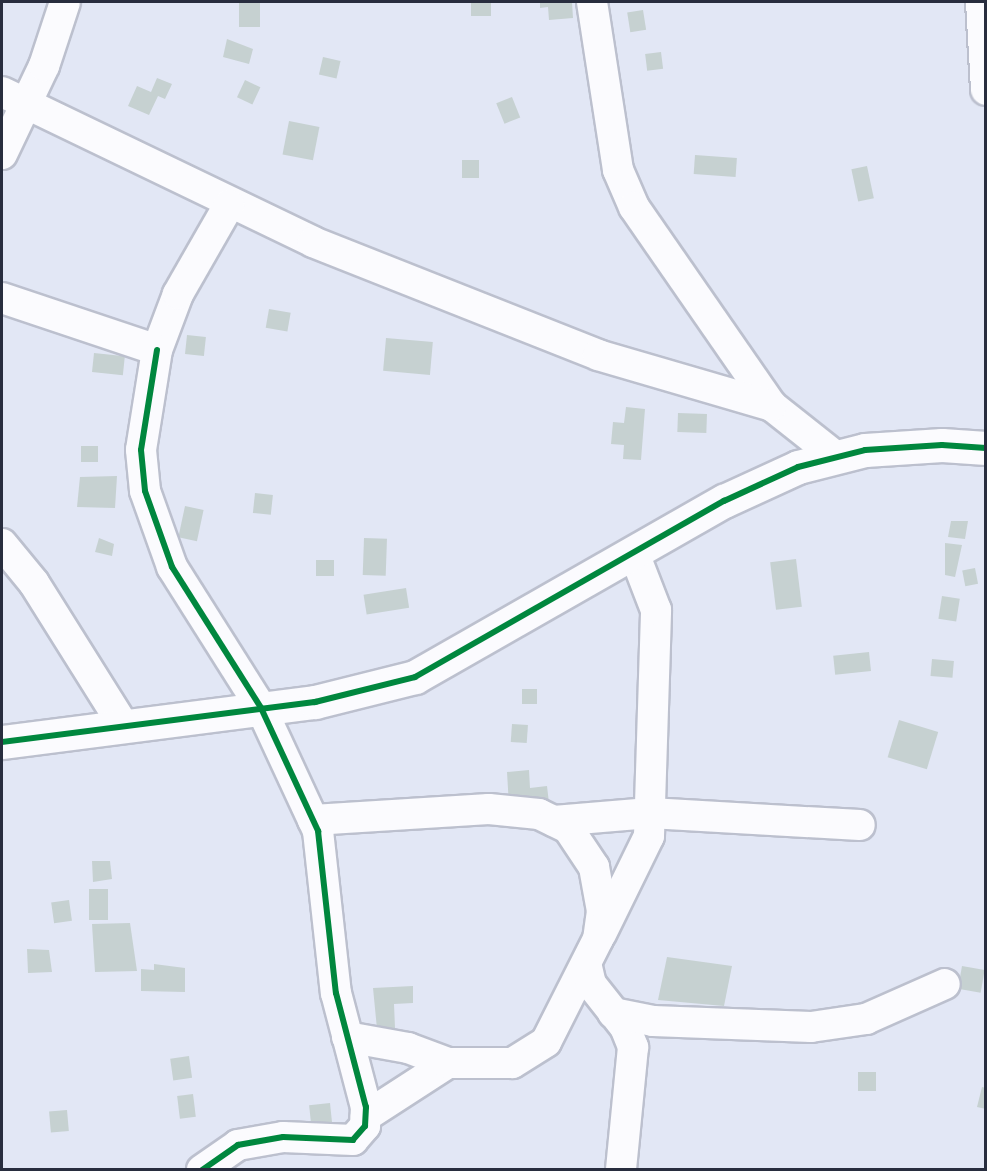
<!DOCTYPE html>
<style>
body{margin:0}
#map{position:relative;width:987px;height:1171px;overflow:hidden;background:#e2e7f5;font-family:"Public Sans",sans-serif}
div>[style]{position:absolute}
.building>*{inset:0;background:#c6d1d1;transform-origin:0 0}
.roads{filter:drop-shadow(2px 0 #bcc0ce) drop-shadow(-2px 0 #bcc0ce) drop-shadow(0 2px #bcc0ce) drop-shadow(0 -2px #bcc0ce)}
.minor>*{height:30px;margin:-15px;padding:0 15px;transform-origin:15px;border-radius:15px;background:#fbfbfe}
.tertiary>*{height:33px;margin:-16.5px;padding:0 16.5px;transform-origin:16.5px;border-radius:16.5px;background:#fbfbfe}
.cycleway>*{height:6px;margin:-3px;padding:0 3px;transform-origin:3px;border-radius:3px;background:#00873e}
span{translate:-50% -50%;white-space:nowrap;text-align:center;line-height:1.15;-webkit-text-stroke:4.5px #dae3fd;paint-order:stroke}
.frame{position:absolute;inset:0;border:3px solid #282d3e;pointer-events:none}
</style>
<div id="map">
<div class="building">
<div style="left:239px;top:2px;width:21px;height:25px"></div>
<div style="left:471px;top:2px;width:20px;height:14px"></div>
<div style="clip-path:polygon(540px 2px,572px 2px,573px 18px,549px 20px,548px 7px,540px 8px)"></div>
<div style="left:643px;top:10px;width:20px;height:16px;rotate:81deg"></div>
<div style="clip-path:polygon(227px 39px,253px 49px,249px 64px,223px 57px)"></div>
<div style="left:661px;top:52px;width:17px;height:16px;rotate:83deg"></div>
<div style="left:323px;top:57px;width:18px;height:18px;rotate:13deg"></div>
<div style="clip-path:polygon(157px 78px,172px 84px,165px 99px,158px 96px,149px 115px,128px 106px,137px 86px,151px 92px)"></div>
<div style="left:245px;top:80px;width:17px;height:19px;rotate:25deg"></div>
<div style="left:512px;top:97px;width:22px;height:17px;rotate:68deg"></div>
<div style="left:289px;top:121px;width:31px;height:34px;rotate:11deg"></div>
<div style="left:695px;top:155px;width:42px;height:19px;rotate:4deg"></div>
<div style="left:462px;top:160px;width:17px;height:18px"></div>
<div style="left:867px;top:166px;width:33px;height:16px;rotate:78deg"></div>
<div style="left:269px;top:309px;width:22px;height:19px;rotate:10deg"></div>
<div style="left:187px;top:335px;width:19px;height:19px;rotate:6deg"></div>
<div style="left:386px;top:338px;width:47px;height:33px;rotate:5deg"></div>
<div style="left:94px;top:353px;width:31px;height:19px;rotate:6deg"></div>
<div style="clip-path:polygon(626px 407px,645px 409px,641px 460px,623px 459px,624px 445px,611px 444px,613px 422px,624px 423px)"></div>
<div style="left:678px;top:413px;width:29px;height:19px;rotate:2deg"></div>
<div style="left:81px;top:446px;width:17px;height:16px"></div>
<div style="clip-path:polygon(117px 476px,115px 508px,77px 507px,80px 477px)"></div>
<div style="left:255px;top:493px;width:18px;height:20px;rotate:6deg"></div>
<div style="left:185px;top:506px;width:19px;height:32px;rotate:12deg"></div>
<div style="clip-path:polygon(951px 521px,968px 521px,965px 539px,948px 537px)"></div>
<div style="clip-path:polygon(99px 538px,114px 544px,112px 556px,95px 552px)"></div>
<div style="left:364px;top:538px;width:23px;height:37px;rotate:2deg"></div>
<div style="clip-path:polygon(945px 543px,962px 545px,955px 577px,945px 575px)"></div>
<div style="left:796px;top:559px;width:48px;height:26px;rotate:83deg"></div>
<div style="left:334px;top:560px;width:16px;height:18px;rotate:90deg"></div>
<div style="left:975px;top:568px;width:16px;height:13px;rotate:79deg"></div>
<div style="left:406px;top:588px;width:20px;height:43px;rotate:81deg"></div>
<div style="left:942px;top:596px;width:18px;height:23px;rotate:9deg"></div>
<div style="left:869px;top:652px;width:19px;height:36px;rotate:84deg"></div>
<div style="left:932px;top:659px;width:22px;height:17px;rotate:5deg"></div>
<div style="left:537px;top:689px;width:15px;height:15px;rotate:90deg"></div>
<div style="left:899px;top:720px;width:41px;height:39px;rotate:17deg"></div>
<div style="left:512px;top:724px;width:16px;height:18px;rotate:4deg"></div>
<div style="clip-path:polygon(529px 770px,530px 788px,547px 786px,549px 803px,509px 806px,507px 772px)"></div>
<div style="clip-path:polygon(92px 861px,110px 861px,112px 879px,93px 882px)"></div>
<div style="left:89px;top:889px;width:19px;height:31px"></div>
<div style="left:69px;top:900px;width:21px;height:18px;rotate:82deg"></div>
<div style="clip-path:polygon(130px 923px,137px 971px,95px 972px,92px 924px)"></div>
<div style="clip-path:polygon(27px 949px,49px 950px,52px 972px,28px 973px)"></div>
<div style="clip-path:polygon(667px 957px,732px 966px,724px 1006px,658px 1000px)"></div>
<div style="clip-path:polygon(154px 964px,185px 968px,185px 992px,141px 991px,141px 969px,154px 970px)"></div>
<div style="left:962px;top:966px;width:23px;height:23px;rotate:10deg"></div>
<div style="clip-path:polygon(413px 986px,413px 1003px,394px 1004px,395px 1028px,377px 1029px,373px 988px)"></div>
<div style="left:189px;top:1056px;width:22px;height:19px;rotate:82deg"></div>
<div style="left:858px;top:1072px;width:18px;height:19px"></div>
<div style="clip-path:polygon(982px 1087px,986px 1088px,986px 1109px,977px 1107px)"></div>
<div style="left:193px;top:1094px;width:23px;height:16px;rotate:83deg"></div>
<div style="left:330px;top:1103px;width:19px;height:21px;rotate:84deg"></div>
<div style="left:67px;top:1110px;width:21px;height:18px;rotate:85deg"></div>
</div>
<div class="roads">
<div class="minor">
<div style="left:592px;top:2px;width:170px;rotate:81.2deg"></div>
<div style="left:618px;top:170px;width:40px;rotate:66.6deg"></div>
<div style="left:634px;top:207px;width:242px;rotate:55.3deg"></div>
<div style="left:772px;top:406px;width:80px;rotate:38.4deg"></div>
<div style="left:981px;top:2px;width:88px;rotate:86.7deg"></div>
<div style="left:2px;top:92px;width:345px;rotate:25.7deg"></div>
<div style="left:313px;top:242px;width:307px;rotate:21.6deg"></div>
<div style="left:598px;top:355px;width:181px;rotate:16.3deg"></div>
<div style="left:2px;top:154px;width:98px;rotate:-64.5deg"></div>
<div style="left:44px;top:66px;width:67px;rotate:-71.8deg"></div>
<div style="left:2px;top:298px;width:163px;rotate:18.5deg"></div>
<div style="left:157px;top:350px;width:60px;rotate:-69.4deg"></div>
<div style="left:178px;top:294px;width:103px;rotate:-60.2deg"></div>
<div style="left:157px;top:350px;width:101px;rotate:99.1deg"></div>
<div style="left:141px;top:450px;width:41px;rotate:84.4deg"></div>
<div style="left:145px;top:491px;width:81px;rotate:70.4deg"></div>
<div style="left:172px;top:567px;width:167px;rotate:57.7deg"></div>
<div style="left:261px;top:708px;width:136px;rotate:65.1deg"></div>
<div style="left:318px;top:831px;width:163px;rotate:83.7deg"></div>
<div style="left:336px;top:993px;width:118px;rotate:75.3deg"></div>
<div style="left:366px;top:1107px;width:19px;rotate:93deg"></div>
<div style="left:365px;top:1126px;width:18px;rotate:131deg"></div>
<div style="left:353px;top:1140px;width:70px;rotate:-177.5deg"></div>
<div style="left:283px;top:1137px;width:46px;rotate:169.9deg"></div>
<div style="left:238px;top:1145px;width:44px;rotate:145.2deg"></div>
<div style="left:2px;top:544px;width:50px;rotate:50.6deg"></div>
<div style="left:34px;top:583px;width:168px;rotate:57.9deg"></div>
<div style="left:313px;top:820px;width:176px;rotate:-3.6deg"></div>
<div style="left:489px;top:809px;width:50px;rotate:5.7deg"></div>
<div style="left:539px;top:814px;width:32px;rotate:26deg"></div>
<div style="left:568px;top:828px;width:47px;rotate:56.3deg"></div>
<div style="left:594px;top:867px;width:45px;rotate:79.7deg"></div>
<div style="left:602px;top:911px;width:28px;rotate:98deg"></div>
<div style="left:598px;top:939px;width:115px;rotate:116.8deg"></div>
<div style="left:546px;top:1042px;width:40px;rotate:148deg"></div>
<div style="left:512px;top:1063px;width:64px;rotate:180deg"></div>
<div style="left:448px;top:1063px;width:98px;rotate:147.1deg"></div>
<div style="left:554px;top:821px;width:96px;rotate:-4.8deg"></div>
<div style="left:650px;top:813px;width:210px;rotate:3.3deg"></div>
<div style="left:601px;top:934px;width:109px;rotate:-63.9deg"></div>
<div style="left:649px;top:836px;width:226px;rotate:-88.2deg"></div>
<div style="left:656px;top:610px;width:61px;rotate:-111.1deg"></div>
<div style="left:587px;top:967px;width:17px;rotate:77deg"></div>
<div style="left:591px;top:984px;width:55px;rotate:51.7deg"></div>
<div style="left:625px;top:1027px;width:22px;rotate:68deg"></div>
<div style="left:633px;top:1047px;width:124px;rotate:95.6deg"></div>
<div style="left:613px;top:1013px;width:41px;rotate:11.3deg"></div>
<div style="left:653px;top:1021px;width:158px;rotate:2.2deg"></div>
<div style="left:811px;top:1027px;width:56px;rotate:-8.3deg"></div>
<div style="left:866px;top:1019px;width:86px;rotate:-23.9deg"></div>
<div style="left:347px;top:1037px;width:62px;rotate:10.2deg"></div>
<div style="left:408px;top:1048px;width:43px;rotate:20.6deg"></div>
</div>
<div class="tertiary">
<div style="left:2px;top:742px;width:316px;rotate:-7.3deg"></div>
<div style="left:315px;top:702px;width:103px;rotate:-14deg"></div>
<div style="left:415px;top:677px;width:356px;rotate:-29.7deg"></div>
<div style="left:724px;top:501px;width:81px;rotate:-24.7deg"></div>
<div style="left:798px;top:467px;width:69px;rotate:-14.2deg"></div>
<div style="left:865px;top:450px;width:77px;rotate:-3.7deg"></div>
<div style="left:942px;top:445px;width:44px;rotate:3.9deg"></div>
</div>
</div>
<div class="cycleway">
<div style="left:157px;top:350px;width:101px;rotate:99.1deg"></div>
<div style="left:141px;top:450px;width:41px;rotate:84.4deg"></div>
<div style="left:145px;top:491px;width:81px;rotate:70.4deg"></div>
<div style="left:172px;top:567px;width:167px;rotate:57.7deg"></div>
<div style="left:261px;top:708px;width:136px;rotate:65.1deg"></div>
<div style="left:318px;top:831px;width:163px;rotate:83.7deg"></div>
<div style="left:336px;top:993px;width:118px;rotate:75.3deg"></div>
<div style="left:366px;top:1107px;width:19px;rotate:93deg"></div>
<div style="left:365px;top:1126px;width:18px;rotate:131deg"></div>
<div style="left:353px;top:1140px;width:70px;rotate:-177.5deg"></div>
<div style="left:283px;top:1137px;width:46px;rotate:169.9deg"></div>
<div style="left:238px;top:1145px;width:44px;rotate:145.2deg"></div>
<div style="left:2px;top:742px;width:316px;rotate:-7.3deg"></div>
<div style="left:315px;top:702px;width:103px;rotate:-14deg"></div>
<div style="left:415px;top:677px;width:356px;rotate:-29.7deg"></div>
<div style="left:724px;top:501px;width:81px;rotate:-24.7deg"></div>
<div style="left:798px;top:467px;width:69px;rotate:-14.2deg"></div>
<div style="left:865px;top:450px;width:77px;rotate:-3.7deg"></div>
<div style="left:942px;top:445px;width:44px;rotate:3.9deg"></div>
</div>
<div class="frame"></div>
</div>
